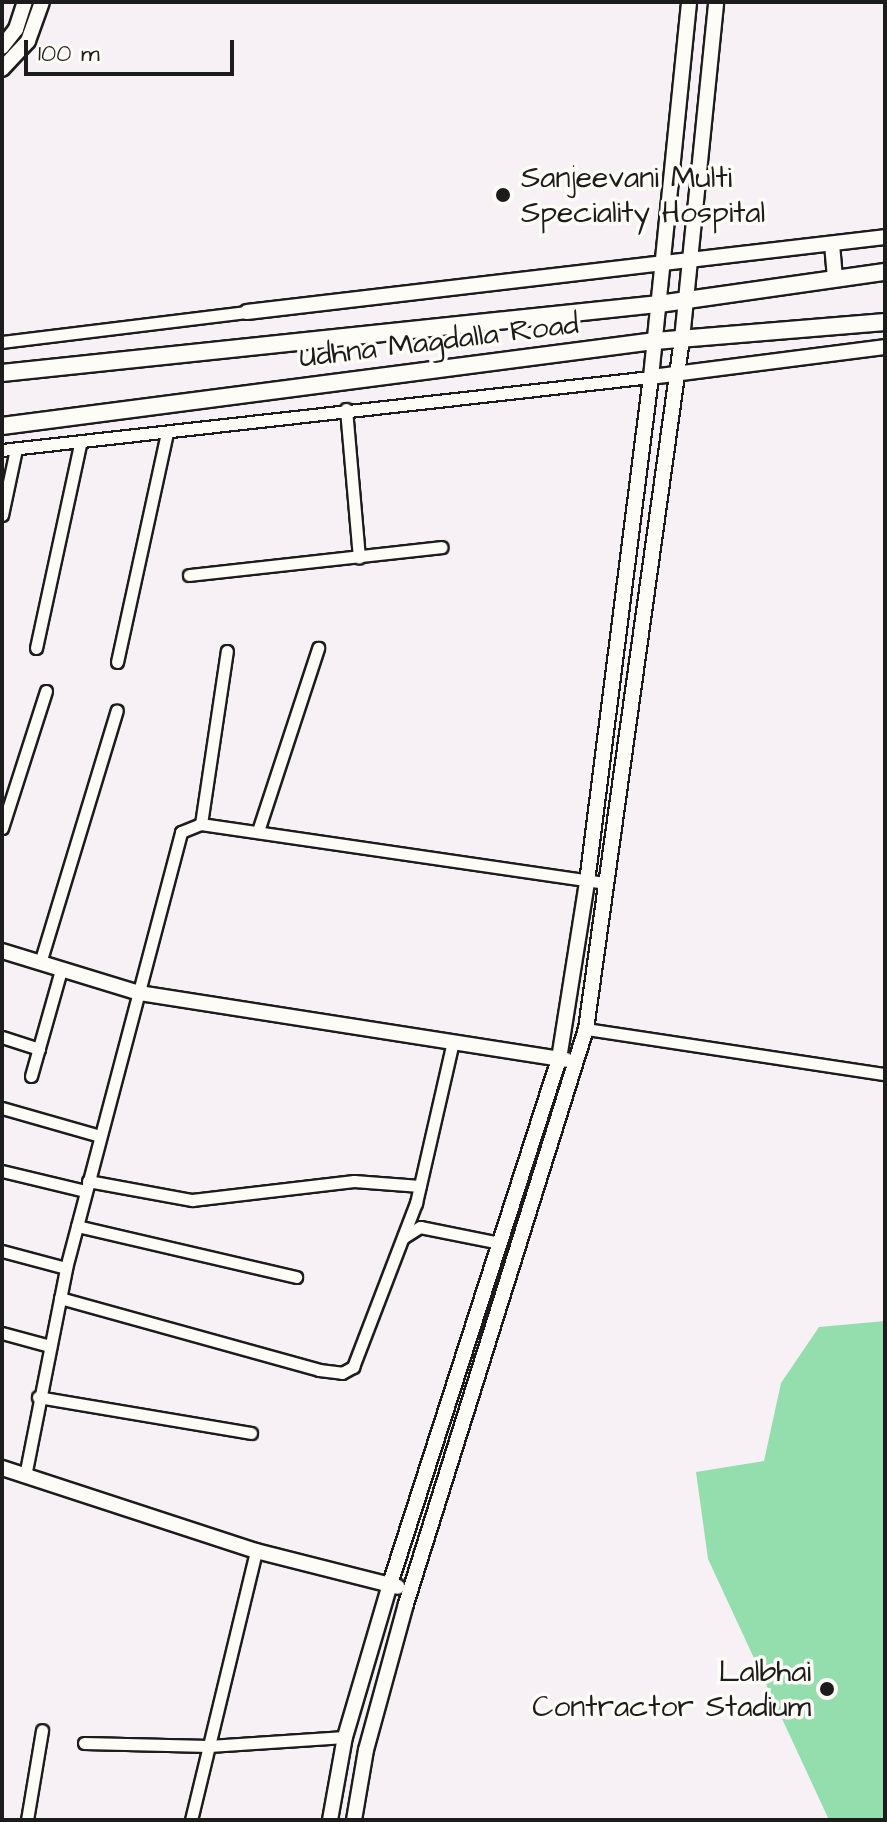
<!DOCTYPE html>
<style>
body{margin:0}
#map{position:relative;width:887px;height:1822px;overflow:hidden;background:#f7f1f6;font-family:"Architects Daughter",sans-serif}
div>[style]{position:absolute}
.green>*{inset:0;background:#94deae}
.roads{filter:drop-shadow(2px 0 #1c1c1c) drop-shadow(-2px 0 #1c1c1c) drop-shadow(0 2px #1c1c1c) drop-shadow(0 -2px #1c1c1c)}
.minor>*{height:11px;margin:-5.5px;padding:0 5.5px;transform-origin:5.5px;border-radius:5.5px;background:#fdfcf7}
.tertiary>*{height:14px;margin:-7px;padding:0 7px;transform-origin:7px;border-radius:7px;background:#fdfcf7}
.secondary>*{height:16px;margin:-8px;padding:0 8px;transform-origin:8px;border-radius:8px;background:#fdfcf7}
.dots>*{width:22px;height:22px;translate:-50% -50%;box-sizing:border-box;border:4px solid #fdfcf7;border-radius:50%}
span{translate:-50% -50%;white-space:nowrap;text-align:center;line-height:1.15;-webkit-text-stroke:7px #fdfcf7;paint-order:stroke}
.poi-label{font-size:30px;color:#1c1c1c}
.left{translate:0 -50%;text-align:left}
.right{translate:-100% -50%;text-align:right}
.street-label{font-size:30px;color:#1c1c1c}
.frame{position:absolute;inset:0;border:4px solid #1c1c1c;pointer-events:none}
.scale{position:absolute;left:24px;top:40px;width:210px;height:36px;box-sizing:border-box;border:4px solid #1c1c1c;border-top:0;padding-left:10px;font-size:24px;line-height:28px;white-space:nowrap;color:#1c1c1c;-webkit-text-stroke:6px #fdfcf7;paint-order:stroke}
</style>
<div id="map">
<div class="green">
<div style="clip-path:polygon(885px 1321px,885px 1820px,829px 1820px,708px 1559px,696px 1472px,764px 1461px,781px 1383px,819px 1327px)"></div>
</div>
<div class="roads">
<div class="minor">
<div style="left:2px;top:342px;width:247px;rotate:-7deg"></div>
<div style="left:346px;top:409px;width:149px;rotate:85deg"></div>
<div style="left:2px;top:450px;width:653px;rotate:-6.42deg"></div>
<div style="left:2px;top:515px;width:67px;rotate:-78deg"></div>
<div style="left:189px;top:575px;width:254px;rotate:-6.3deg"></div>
<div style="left:36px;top:648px;width:209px;rotate:-77.8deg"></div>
<div style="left:117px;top:662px;width:235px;rotate:-77.7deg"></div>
<div style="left:201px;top:824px;width:175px;rotate:-81.5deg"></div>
<div style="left:2px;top:828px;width:144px;rotate:-72.2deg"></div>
<div style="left:258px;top:831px;width:193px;rotate:-71.8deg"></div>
<div style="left:40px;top:963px;width:264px;rotate:-73.1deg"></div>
<div style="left:586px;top:1029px;width:302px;rotate:8.6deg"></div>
<div style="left:2px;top:1037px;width:39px;rotate:18deg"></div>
<div style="left:31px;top:1076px;width:110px;rotate:-74.2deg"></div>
<div style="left:2px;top:1108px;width:102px;rotate:15.9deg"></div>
<div style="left:2px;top:1171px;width:85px;rotate:13.5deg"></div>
<div style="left:88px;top:1181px;width:106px;rotate:10.4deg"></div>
<div style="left:192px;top:1200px;width:163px;rotate:-6.7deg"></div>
<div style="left:354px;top:1181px;width:66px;rotate:4.3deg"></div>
<div style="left:77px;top:1226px;width:225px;rotate:13.1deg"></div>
<div style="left:404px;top:1237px;width:19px;rotate:-32deg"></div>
<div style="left:420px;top:1227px;width:82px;rotate:11.3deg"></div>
<div style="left:2px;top:1251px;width:66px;rotate:14.9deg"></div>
<div style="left:60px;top:1298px;width:269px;rotate:15.5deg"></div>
<div style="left:319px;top:1370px;width:23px;rotate:7deg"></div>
<div style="left:342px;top:1373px;width:13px;rotate:-29deg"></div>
<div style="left:353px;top:1367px;width:176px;rotate:-69deg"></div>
<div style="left:416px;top:1203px;width:165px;rotate:-77.1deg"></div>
<div style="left:2px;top:1333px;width:50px;rotate:15.2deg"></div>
<div style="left:38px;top:1397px;width:216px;rotate:9.6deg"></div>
<div style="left:25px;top:1476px;width:212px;rotate:-78.8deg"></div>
<div style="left:66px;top:1268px;width:451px;rotate:-75.2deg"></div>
<div style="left:181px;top:832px;width:22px;rotate:-22deg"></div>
<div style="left:201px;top:824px;width:409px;rotate:8.3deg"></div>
<div style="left:84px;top:1743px;width:125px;rotate:1.4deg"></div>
<div style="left:209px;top:1746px;width:136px;rotate:-3.8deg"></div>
<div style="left:27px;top:1820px;width:91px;rotate:-80.5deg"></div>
<div style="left:191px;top:1820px;width:277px;rotate:-76.4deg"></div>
</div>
<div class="tertiary">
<div style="left:2px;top:47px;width:23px;rotate:-52deg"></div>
<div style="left:16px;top:29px;width:28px;rotate:-72deg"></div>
<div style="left:2px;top:69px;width:38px;rotate:-47deg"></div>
<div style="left:28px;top:41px;width:41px;rotate:-70.3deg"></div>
<div style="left:832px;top:244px;width:35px;rotate:85deg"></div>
<div style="left:247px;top:312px;width:642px;rotate:-6.7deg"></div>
<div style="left:651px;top:377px;width:236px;rotate:-7.3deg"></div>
<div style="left:2px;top:951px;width:143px;rotate:17deg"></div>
<div style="left:139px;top:993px;width:432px;rotate:8.9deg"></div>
<div style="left:2px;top:1468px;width:267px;rotate:18.1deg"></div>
<div style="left:256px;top:1551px;width:146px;rotate:14.2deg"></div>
<div style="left:330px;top:1820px;width:84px;rotate:-79.8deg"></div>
<div style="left:345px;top:1737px;width:159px;rotate:-73.6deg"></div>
<div style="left:390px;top:1584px;width:552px;rotate:-72.16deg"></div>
<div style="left:559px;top:1059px;width:179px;rotate:-81deg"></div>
<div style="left:587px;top:882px;width:509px;rotate:-82.78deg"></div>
<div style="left:651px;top:377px;width:377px;rotate:-84.2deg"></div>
<div style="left:354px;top:1820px;width:71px;rotate:-80.3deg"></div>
<div style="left:366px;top:1750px;width:151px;rotate:-74.7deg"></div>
<div style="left:406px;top:1604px;width:603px;rotate:-72.62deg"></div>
<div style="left:586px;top:1029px;width:697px;rotate:-82.08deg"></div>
<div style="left:682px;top:339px;width:339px;rotate:-84.2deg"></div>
</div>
<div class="secondary">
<div style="left:2px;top:373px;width:661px;rotate:-6deg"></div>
<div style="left:659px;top:304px;width:228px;rotate:-8.1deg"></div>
<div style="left:2px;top:426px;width:659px;rotate:-7.42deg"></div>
<div style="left:655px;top:341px;width:231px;rotate:-4.7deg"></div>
</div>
</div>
<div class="dots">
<div style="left:503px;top:195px;background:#1c1c1c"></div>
<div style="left:827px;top:1689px;background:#1c1c1c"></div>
</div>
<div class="poi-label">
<span class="left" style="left:521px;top:195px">Sanjeevani Multi<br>Speciality Hospital</span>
<span class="right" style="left:811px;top:1689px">Lalbhai<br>Contractor Stadium</span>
</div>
<div class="street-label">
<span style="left:439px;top:341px;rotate:-7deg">Udhna Magdalla Road</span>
</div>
<div class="frame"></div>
<div class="scale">100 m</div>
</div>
